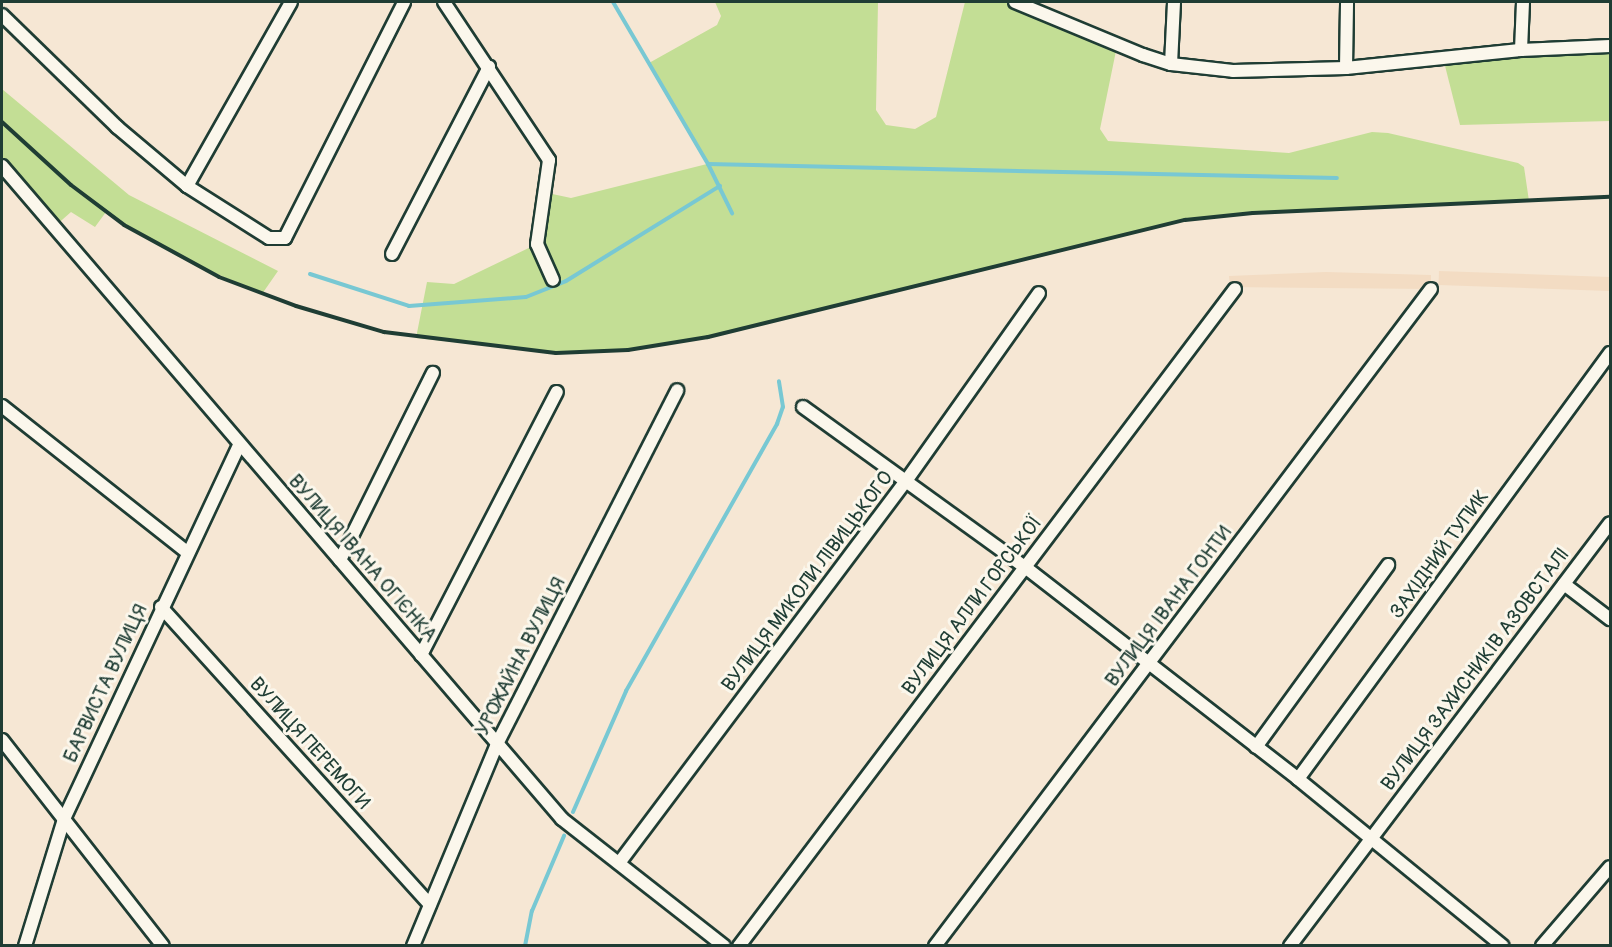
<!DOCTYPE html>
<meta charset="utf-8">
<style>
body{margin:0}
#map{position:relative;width:1612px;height:947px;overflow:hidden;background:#f6e7d4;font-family:Pangolin,sans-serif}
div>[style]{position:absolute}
.built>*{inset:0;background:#f3dcc3;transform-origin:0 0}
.green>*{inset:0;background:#c3de95}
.stream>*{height:4px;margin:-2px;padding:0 2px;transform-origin:2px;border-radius:2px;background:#78c8d3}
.roads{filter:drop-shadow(2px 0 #1f3d34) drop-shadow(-2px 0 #1f3d34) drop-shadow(0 2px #1f3d34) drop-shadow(0 -2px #1f3d34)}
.minor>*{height:12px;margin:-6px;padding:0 6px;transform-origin:6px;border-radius:6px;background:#fbf7ec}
.rail>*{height:4px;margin:-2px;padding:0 2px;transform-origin:2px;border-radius:2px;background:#1f3d34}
span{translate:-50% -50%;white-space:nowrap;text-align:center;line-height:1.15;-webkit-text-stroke:6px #fbf7ec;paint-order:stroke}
.street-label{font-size:20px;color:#1f3d34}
.frame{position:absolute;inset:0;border:3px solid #1f3d34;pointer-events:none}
</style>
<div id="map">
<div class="built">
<div style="left:1439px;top:271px;width:171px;height:14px;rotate:2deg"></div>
<div style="clip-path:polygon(1326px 272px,1431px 275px,1431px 289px,1230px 287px,1229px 276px)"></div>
</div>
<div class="green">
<div style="clip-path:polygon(715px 2px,878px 2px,876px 110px,886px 125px,915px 129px,936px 117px,965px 2px,1015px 2px,1117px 46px,1100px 129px,1108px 141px,1289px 153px,1372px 132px,1388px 133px,1518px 163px,1524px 167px,1529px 201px,1253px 213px,1185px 220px,765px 324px,650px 347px,556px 353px,416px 338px,427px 282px,454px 284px,537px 244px,543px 192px,571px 198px,707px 164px,649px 63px,717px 25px,721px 16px)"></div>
<div style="clip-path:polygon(1610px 46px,1610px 121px,1460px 125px,1443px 58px)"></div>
<div style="clip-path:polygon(2px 89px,129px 195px,278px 271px,262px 294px,177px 256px,106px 212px,95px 227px,71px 212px,54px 227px,2px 166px)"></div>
</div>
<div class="stream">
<div style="left:613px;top:2px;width:188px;rotate:59.6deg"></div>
<div style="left:708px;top:164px;width:55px;rotate:63.9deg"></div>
<div style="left:708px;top:164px;width:629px;rotate:1.28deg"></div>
<div style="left:310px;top:274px;width:104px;rotate:17.9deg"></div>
<div style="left:409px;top:306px;width:117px;rotate:-4.4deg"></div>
<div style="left:526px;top:297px;width:43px;rotate:-21.8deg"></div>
<div style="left:566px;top:281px;width:181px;rotate:-31.7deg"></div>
<div style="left:573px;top:812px;width:132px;rotate:-66.3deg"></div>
<div style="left:626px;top:691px;width:307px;rotate:-60.5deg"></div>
<div style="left:777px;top:424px;width:18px;rotate:-71deg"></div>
<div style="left:783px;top:407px;width:26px;rotate:-99deg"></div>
<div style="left:525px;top:946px;width:36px;rotate:-79deg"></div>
<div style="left:532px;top:911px;width:82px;rotate:-66.9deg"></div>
</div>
<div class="roads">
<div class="minor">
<div style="left:444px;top:2px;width:190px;rotate:56.4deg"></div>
<div style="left:549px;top:160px;width:85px;rotate:98.1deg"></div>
<div style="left:537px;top:244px;width:39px;rotate:66deg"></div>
<div style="left:1015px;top:2px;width:139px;rotate:22.5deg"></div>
<div style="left:1143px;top:55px;width:29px;rotate:18deg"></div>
<div style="left:1171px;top:64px;width:62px;rotate:6.4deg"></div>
<div style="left:1233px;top:71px;width:113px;rotate:-1.5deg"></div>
<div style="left:1346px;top:68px;width:176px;rotate:-5.9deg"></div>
<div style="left:1521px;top:50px;width:89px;rotate:-2.6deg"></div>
<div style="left:2px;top:15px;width:161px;rotate:44.2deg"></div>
<div style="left:117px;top:127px;width:92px;rotate:40.1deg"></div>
<div style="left:187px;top:186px;width:211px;rotate:-60.5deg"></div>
<div style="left:1521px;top:50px;width:48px;rotate:-87.6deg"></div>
<div style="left:1171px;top:64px;width:62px;rotate:-87.2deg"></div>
<div style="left:1346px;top:68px;width:66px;rotate:-89.1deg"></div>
<div style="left:2px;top:166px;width:860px;rotate:49.38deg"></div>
<div style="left:562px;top:819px;width:206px;rotate:38.1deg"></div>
<div style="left:187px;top:186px;width:97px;rotate:32.4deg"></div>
<div style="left:269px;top:238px;width:16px"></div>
<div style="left:285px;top:238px;width:264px;rotate:-63.2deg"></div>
<div style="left:392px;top:254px;width:211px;rotate:-62.6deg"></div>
<div style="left:2px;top:406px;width:236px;rotate:38.3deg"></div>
<div style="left:803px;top:407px;width:274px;rotate:35.8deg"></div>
<div style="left:1025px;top:567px;width:346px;rotate:37.8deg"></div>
<div style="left:1298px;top:779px;width:264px;rotate:39.2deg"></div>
<div style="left:340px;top:560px;width:209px;rotate:-63.6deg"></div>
<div style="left:1564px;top:584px;width:58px;rotate:37.3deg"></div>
<div style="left:161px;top:607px;width:401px;rotate:47.9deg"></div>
<div style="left:421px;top:655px;width:296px;rotate:-62.7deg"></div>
<div style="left:2px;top:740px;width:261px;rotate:52deg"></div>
<div style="left:1256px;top:747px;width:225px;rotate:-54deg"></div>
<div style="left:1298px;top:779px;width:528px;rotate:-53.78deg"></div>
<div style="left:619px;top:863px;width:478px;rotate:-53.1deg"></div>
<div style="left:906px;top:481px;width:230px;rotate:-54.7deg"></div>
<div style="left:25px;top:946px;width:133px;rotate:-72.9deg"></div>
<div style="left:64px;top:819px;width:414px;rotate:-64.9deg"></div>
<div style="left:413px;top:946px;width:219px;rotate:-67.4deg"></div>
<div style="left:497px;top:744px;width:397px;rotate:-63deg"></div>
<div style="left:739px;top:946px;width:823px;rotate:-52.95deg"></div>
<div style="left:935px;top:946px;width:823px;rotate:-52.95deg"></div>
<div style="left:1290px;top:946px;width:530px;rotate:-52.89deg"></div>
<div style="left:1542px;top:946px;width:104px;rotate:-49.3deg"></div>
</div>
</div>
<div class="rail">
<div style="left:2px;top:122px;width:93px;rotate:42.4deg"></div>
<div style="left:71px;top:185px;width:66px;rotate:37deg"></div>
<div style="left:124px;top:225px;width:108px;rotate:28.7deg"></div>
<div style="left:219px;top:277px;width:82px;rotate:20.6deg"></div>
<div style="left:296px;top:306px;width:92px;rotate:16.5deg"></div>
<div style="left:384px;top:332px;width:173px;rotate:7deg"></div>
<div style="left:556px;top:353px;width:72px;rotate:-2.4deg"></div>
<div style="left:628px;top:350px;width:81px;rotate:-9.2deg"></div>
<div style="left:708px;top:337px;width:491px;rotate:-13.8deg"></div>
<div style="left:1185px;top:220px;width:68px;rotate:-5.9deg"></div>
<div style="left:1253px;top:213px;width:357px;rotate:-2.6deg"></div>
</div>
<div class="street-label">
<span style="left:1439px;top:554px;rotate:-54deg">ЗАХІДНИЙ ТУПИК</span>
<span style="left:363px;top:558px;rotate:49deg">ВУЛИЦЯ ІВАНА ОГІЄНКА</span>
<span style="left:807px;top:581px;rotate:-53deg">ВУЛИЦЯ МИКОЛИ ЛІВИЦЬКОГО</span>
<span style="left:972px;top:605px;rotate:-53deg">ВУЛИЦЯ АЛЛИ ГОРСЬКОЇ</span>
<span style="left:1168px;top:606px;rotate:-53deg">ВУЛИЦЯ ІВАНА ГОНТИ</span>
<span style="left:520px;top:656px;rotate:-63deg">УРОЖАЙНА ВУЛИЦЯ</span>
<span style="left:1475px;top:669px;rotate:-53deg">ВУЛИЦЯ ЗАХИСНИКІВ АЗОВСТАЛІ</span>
<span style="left:105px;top:683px;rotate:-65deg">БАРВИСТА ВУЛИЦЯ</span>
<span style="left:310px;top:743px;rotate:48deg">ВУЛИЦЯ ПЕРЕМОГИ</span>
</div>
<div class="frame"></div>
</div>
